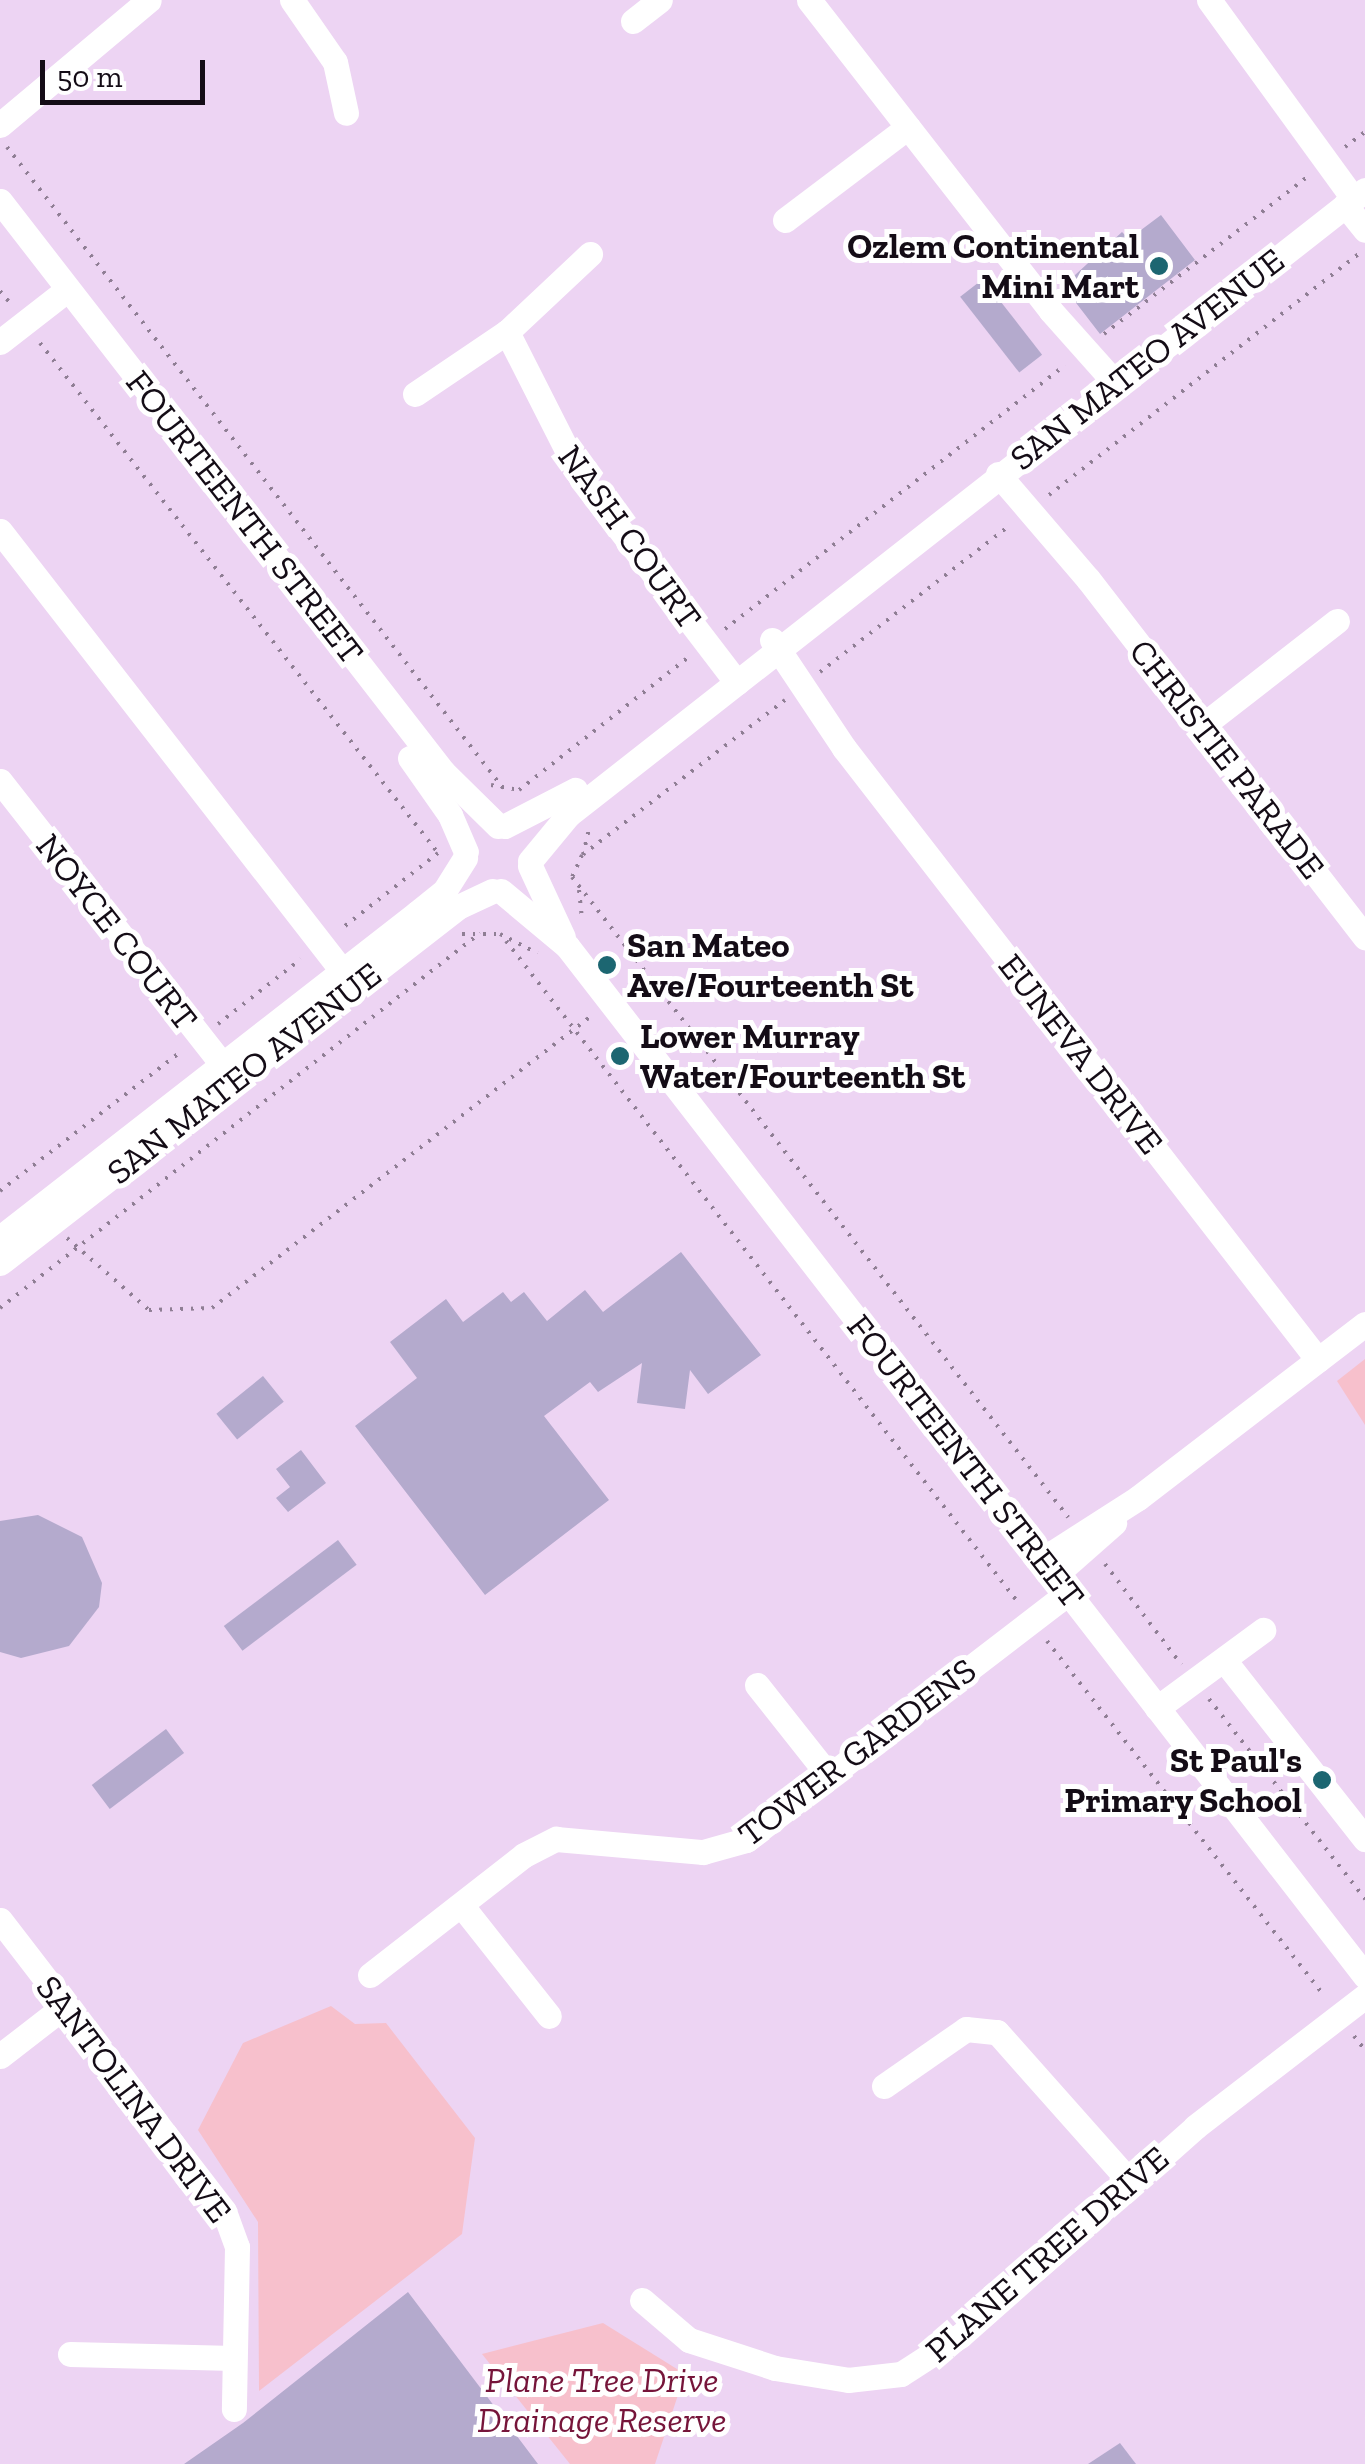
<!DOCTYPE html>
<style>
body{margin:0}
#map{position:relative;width:1365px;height:2464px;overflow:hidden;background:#edd4f3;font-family:"Zilla Slab",serif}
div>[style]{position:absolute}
.green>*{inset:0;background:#f7c0cc}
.building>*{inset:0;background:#b4aacd;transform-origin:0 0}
.path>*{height:4px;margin-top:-2px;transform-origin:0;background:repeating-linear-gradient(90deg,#8f7e94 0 2.5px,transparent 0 10.5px)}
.minor>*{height:25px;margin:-12.5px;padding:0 12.5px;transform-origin:12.5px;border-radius:12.5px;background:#fff}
.dots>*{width:28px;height:28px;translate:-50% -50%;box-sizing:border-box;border:5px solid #fff;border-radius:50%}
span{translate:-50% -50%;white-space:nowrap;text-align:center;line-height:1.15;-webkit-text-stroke:10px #fff;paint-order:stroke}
.poi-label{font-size:35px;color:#140c16;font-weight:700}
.right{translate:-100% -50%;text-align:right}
.left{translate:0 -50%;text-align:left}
.street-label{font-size:35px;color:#140c16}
.park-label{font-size:35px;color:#76153a;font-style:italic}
.scale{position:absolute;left:40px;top:60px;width:165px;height:45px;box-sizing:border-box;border:5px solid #140c16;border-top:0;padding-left:12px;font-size:30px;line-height:35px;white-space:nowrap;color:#140c16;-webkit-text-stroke:8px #fff;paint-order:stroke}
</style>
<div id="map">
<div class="green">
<div style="clip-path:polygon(1365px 1359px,1365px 1425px,1337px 1381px)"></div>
<div style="clip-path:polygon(331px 2006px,355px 2024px,386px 2023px,475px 2138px,462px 2234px,259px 2391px,258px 2222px,198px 2130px,243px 2043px)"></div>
<div style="clip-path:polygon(603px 2323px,685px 2374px,655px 2464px,570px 2464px,482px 2354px)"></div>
</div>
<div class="building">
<div style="clip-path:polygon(1161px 215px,1195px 260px,1100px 334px,1063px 286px,1122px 232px,1129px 239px)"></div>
<div style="left:983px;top:279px;width:96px;height:29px;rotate:52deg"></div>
<div style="clip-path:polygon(681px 1252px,761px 1355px,708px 1394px,690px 1370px,685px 1409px,637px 1403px,642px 1363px,598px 1392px,590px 1382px,544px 1416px,609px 1500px,485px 1595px,355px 1426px,417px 1378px,390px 1342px,446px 1299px,463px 1322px,503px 1292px,511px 1302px,524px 1292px,547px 1321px,585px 1290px,603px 1312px)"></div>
<div style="left:263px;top:1376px;width:33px;height:60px;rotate:51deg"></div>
<div style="clip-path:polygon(301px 1450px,326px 1483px,288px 1512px,276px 1498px,290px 1487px,276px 1469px)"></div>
<div style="clip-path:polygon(38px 1515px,82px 1537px,102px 1583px,99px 1607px,69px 1646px,21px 1658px,0 1652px,0 1521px)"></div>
<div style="left:338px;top:1540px;width:31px;height:143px;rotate:53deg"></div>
<div style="left:166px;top:1729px;width:30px;height:93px;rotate:53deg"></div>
<div style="clip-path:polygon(408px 2292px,538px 2464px,184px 2464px,243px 2423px)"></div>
<div style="clip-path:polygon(1120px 2443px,1136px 2464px,1088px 2464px)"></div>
</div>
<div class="path">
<div style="left:7px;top:147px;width:810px;rotate:52.27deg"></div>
<div style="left:1345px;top:147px;width:25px;rotate:-37deg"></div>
<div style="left:0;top:291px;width:16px;rotate:50deg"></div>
<div style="left:1104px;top:334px;width:260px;rotate:-37.7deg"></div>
<div style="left:40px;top:343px;width:647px;rotate:52.03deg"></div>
<div style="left:438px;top:853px;width:123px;rotate:141.9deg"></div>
<div style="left:1049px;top:495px;width:395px;rotate:-37.9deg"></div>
<div style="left:725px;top:629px;width:430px;rotate:-37.8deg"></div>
<div style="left:820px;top:672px;width:240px;rotate:-37.7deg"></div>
<div style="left:785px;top:700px;width:255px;rotate:142.6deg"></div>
<div style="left:582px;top:855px;width:24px;rotate:114deg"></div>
<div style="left:572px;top:877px;width:810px;rotate:52.22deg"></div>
<div style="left:491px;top:785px;width:28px;rotate:10deg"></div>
<div style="left:519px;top:790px;width:217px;rotate:-38.1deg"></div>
<div style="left:583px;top:855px;width:26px;rotate:-77deg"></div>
<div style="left:579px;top:890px;width:30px;rotate:84deg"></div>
<div style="left:462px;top:934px;width:38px"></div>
<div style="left:500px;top:934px;width:42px;rotate:27.2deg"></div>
<div style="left:506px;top:941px;width:835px;rotate:52.25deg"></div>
<div style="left:218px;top:1024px;width:105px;rotate:-38.1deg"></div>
<div style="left:0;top:1191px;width:230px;rotate:-37.6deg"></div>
<div style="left:67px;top:1238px;width:109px;rotate:41.3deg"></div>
<div style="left:149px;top:1310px;width:63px;rotate:-1.8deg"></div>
<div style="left:212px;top:1308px;width:478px;rotate:-37.6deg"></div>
<div style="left:0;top:1308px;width:609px;rotate:-38deg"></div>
<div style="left:1105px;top:1564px;width:126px;rotate:52.8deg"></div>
<div style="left:1047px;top:1641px;width:450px;rotate:52deg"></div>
<div style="left:1209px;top:1699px;width:254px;rotate:52deg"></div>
<div style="left:1354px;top:2036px;width:18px;rotate:52deg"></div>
</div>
<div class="minor">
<div style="left:292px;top:0;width:75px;rotate:55.3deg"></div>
<div style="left:335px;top:62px;width:52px;rotate:77.8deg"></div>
<div style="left:809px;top:0;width:394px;rotate:52.1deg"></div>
<div style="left:1051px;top:311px;width:98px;rotate:48.3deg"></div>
<div style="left:1209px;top:0;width:245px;rotate:54deg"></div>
<div style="left:633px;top:21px;width:34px;rotate:-38deg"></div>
<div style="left:0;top:125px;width:194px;rotate:-40deg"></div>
<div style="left:0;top:201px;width:723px;rotate:52.19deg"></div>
<div style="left:443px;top:772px;width:77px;rotate:44.5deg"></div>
<div style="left:1345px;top:205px;width:32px;rotate:51deg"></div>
<div style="left:785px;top:220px;width:154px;rotate:-37.1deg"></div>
<div style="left:507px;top:332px;width:166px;rotate:63.1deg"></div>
<div style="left:582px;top:480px;width:255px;rotate:52.6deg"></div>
<div style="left:0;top:342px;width:86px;rotate:-37.9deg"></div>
<div style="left:415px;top:394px;width:111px;rotate:-34deg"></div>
<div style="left:507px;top:332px;width:114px;rotate:-43.2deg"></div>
<div style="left:998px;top:474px;width:138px;rotate:49.4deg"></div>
<div style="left:1088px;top:579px;width:453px;rotate:52.3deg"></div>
<div style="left:0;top:531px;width:575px;rotate:52.13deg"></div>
<div style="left:772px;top:640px;width:130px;rotate:56.3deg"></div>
<div style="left:844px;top:748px;width:774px;rotate:52.24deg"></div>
<div style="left:1202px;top:726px;width:171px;rotate:-37.9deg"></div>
<div style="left:410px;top:758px;width:70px;rotate:54.9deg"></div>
<div style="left:450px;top:815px;width:40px;rotate:66.6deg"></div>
<div style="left:0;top:781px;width:375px;rotate:51.9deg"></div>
<div style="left:505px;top:826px;width:79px;rotate:-27.2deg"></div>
<div style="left:530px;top:861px;width:60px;rotate:-50.4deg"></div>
<div style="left:568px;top:815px;width:1013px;rotate:-38.1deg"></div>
<div style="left:530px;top:866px;width:78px;rotate:65.1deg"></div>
<div style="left:501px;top:891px;width:86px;rotate:39.8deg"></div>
<div style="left:567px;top:946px;width:1303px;rotate:52.23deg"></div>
<div style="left:0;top:1238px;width:529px;rotate:-37.93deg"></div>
<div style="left:417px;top:913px;width:36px;rotate:-39deg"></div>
<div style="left:445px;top:890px;width:38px;rotate:-58deg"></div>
<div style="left:0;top:1263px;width:580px;rotate:-37.86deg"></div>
<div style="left:458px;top:907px;width:38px;rotate:-25deg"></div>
<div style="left:1043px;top:1559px;width:113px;rotate:-32.7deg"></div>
<div style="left:1138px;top:1498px;width:286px;rotate:-37.5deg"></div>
<div style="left:1055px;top:1575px;width:79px;rotate:-41.4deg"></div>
<div style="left:1224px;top:1660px;width:228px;rotate:51.8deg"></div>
<div style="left:757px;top:1685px;width:116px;rotate:51.6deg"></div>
<div style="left:1157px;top:1708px;width:132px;rotate:-36.3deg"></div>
<div style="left:462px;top:1906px;width:140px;rotate:51.7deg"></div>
<div style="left:0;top:1920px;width:367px;rotate:52.4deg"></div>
<div style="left:224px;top:2211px;width:38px;rotate:70deg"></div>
<div style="left:237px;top:2247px;width:162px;rotate:91.1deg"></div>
<div style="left:370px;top:1975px;width:195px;rotate:-37.9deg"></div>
<div style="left:524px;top:1855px;width:36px;rotate:-27deg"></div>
<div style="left:556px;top:1839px;width:148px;rotate:5.1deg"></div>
<div style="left:703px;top:1852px;width:45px;rotate:-15.6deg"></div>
<div style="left:746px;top:1840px;width:407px;rotate:-37.5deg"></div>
<div style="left:0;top:2056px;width:83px;rotate:-37.7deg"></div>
<div style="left:884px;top:2086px;width:100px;rotate:-34.8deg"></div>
<div style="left:966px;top:2029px;width:31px;rotate:6deg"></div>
<div style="left:997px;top:2032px;width:200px;rotate:48.4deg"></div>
<div style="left:642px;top:2300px;width:62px;rotate:40.4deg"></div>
<div style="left:689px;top:2340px;width:90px;rotate:18deg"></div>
<div style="left:775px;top:2368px;width:74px;rotate:9.3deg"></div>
<div style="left:848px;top:2380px;width:53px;rotate:-6.5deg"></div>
<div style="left:901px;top:2374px;width:70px;rotate:-32.8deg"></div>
<div style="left:960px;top:2336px;width:314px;rotate:-41.6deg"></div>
<div style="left:1195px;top:2127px;width:215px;rotate:-37.6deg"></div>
<div style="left:70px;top:2354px;width:164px;rotate:1.4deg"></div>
</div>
<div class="dots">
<div style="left:1159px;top:266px;background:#1c6671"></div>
<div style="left:607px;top:965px;background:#1c6671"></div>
<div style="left:620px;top:1056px;background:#1c6671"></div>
<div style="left:1322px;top:1780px;background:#1c6671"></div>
</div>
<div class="poi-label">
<span class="right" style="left:1139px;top:266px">Ozlem Continental<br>Mini Mart</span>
<span class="left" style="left:627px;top:965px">San Mateo<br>Ave/Fourteenth St</span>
<span class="left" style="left:640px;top:1056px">Lower Murray<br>Water/Fourteenth St</span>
<span class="right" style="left:1302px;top:1780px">St Paul's<br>Primary School</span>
</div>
<div class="street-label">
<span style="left:1147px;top:359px;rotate:-38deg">SAN MATEO AVENUE</span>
<span style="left:245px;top:517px;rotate:52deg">FOURTEENTH STREET</span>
<span style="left:630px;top:537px;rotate:54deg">NASH COURT</span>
<span style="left:1227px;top:759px;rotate:52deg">CHRISTIE PARADE</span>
<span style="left:117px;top:932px;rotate:52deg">NOYCE COURT</span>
<span style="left:1081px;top:1054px;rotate:52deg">EUNEVA DRIVE</span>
<span style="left:244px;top:1073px;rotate:-38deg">SAN MATEO AVENUE</span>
<span style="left:966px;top:1461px;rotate:52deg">FOURTEENTH STREET</span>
<span style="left:857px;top:1752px;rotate:-37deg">TOWER GARDENS</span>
<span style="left:134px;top:2099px;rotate:53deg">SANTOLINA DRIVE</span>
<span style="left:1047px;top:2254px;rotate:-41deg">PLANE TREE DRIVE</span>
</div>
<div class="park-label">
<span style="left:602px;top:2400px">Plane Tree Drive<br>Drainage Reserve</span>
</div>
<div class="scale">50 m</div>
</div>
